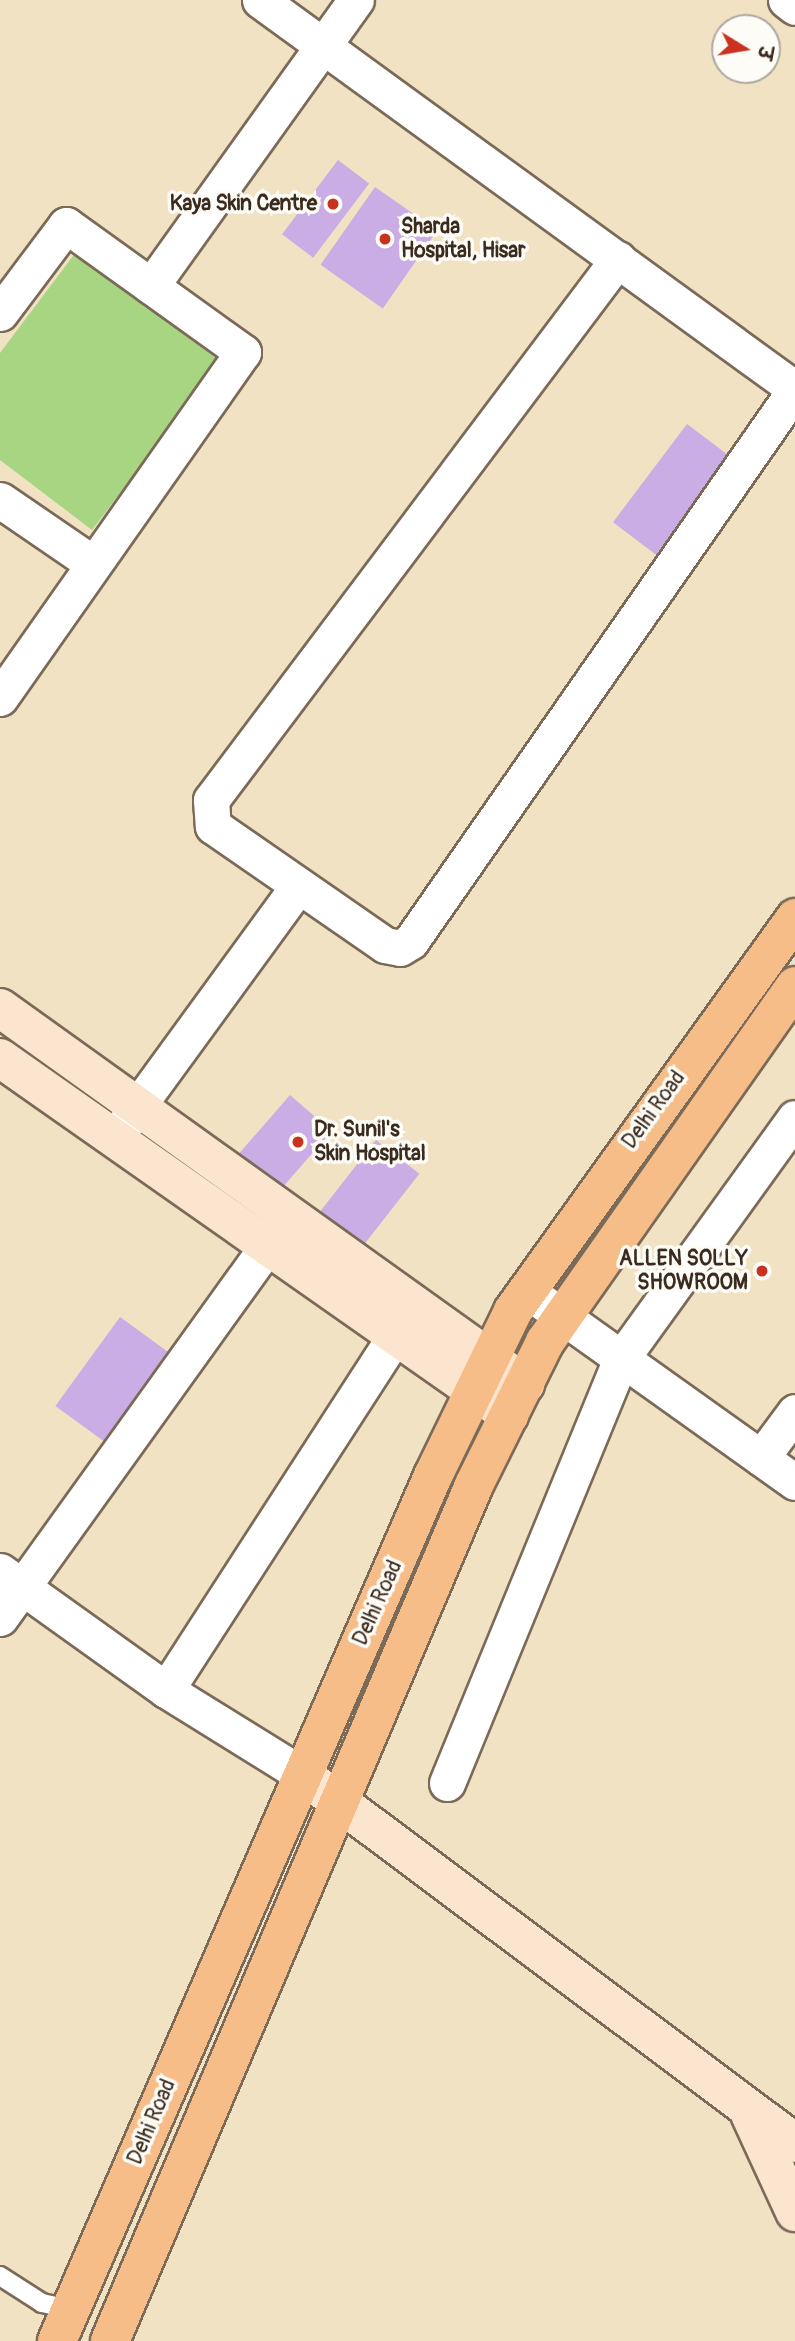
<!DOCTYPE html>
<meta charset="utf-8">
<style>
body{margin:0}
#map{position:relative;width:795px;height:2341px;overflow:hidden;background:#f1e2c4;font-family:Pangolin,"Playpen Sans Deva",sans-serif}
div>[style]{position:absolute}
.green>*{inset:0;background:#a7d582}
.building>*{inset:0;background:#c9ade4;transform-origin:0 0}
.roads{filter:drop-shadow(2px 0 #7b6a58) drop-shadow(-2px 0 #7b6a58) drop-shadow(0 2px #7b6a58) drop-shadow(0 -2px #7b6a58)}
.lane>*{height:18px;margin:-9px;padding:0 9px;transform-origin:9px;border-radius:9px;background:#fff}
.street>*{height:35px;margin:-17.5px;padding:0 17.5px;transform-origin:17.5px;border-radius:17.5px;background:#fff}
.secondary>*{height:38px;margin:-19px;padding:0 19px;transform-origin:19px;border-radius:19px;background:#fce5cf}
.primary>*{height:38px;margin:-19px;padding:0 19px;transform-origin:19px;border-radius:19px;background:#f7bd88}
.dots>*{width:19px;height:19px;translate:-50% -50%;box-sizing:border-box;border:4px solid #fdfcf7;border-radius:50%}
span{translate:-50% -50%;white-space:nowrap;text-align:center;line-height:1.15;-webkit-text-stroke:7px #fdfcf7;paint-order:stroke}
.poi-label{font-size:21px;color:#3b2a1e;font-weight:700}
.right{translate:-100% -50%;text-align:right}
.left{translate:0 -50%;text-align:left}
.street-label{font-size:21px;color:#3b2a1e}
.north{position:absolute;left:711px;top:14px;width:70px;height:70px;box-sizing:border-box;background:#fdfcf7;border:2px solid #afa8a0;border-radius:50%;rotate:101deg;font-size:19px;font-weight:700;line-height:28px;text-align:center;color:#3b2a1e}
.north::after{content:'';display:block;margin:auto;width:24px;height:32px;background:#c8321e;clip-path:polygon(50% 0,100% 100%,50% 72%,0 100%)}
</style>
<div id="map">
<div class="green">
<div style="clip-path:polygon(76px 252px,220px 361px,92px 530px,0 460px,0 353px)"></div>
</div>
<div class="building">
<div style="left:338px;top:160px;width:39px;height:93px;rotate:37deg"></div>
<div style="left:375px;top:187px;width:76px;height:95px;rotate:35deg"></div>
<div style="left:687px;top:424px;width:63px;height:123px;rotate:37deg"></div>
<div style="left:290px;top:1095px;width:55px;height:79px;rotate:41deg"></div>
<div style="left:376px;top:1140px;width:55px;height:99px;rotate:38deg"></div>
<div style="left:120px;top:1317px;width:71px;height:110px;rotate:36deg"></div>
</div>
<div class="roads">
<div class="lane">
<div style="left:0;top:2276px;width:50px;rotate:32.7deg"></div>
<div style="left:42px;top:2303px;width:30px;rotate:12deg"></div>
</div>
<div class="street">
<div style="left:260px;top:0;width:661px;rotate:36.02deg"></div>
<div style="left:786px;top:0;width:11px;rotate:38deg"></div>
<div style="left:618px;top:259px;width:677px;rotate:126.95deg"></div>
<div style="left:211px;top:800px;width:26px;rotate:86deg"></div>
<div style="left:213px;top:826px;width:209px;rotate:34.7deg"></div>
<div style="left:385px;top:945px;width:15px;rotate:11deg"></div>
<div style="left:400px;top:948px;width:13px;rotate:-32deg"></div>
<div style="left:411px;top:941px;width:672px;rotate:-55.13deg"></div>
<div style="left:151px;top:286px;width:352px;rotate:-54.4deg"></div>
<div style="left:0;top:313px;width:110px;rotate:-53.1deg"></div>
<div style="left:66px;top:225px;width:218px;rotate:35.7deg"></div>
<div style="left:243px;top:352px;width:423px;rotate:125.1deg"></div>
<div style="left:0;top:500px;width:112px;rotate:34.4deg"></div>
<div style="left:121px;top:1129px;width:301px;rotate:-53.9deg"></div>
<div style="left:527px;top:1291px;width:329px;rotate:35.5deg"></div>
<div style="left:761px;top:1458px;width:57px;rotate:-53.5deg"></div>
<div style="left:0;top:1571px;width:204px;rotate:35.6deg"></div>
<div style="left:166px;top:1690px;width:161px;rotate:31.8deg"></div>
<div style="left:0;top:1618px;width:488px;rotate:-54.3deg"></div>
<div style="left:166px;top:1690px;width:423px;rotate:-57.1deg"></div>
<div style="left:447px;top:1783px;width:458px;rotate:-67.7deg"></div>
<div style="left:621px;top:1359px;width:297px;rotate:-54.2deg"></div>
</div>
<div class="secondary">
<div style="left:0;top:1008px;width:646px;rotate:35.61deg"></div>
<div style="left:0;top:1058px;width:622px;rotate:35.04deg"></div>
<div style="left:303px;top:1775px;width:614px;rotate:36.8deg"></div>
<div style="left:750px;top:2114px;width:108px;rotate:65.3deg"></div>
</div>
<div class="primary">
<div style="left:57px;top:2341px;width:943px;rotate:-66.51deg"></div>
<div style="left:433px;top:1476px;width:183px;rotate:-64.1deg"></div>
<div style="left:513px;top:1311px;width:484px;rotate:-54.3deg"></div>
<div style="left:110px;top:2341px;width:930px;rotate:-66.96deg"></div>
<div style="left:474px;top:1485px;width:160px;rotate:-63.6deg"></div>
<div style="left:545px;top:1342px;width:435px;rotate:-54.9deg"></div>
</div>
</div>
<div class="dots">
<div style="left:333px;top:204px;background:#c8321e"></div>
<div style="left:385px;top:239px;background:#c8321e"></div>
<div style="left:298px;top:1142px;background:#c8321e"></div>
<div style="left:762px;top:1271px;background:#c8321e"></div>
</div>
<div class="poi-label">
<span class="right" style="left:317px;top:204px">Kaya Skin Centre</span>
<span class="left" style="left:401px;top:239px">Sharda<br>Hospital, Hisar</span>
<span class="left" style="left:314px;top:1142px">Dr. Sunil's<br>Skin Hospital</span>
<span class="right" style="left:748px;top:1271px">ALLEN SOLLY<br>SHOWROOM</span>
</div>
<div class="street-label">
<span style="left:654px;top:1110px;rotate:-54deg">Delhi Road</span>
<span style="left:378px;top:1603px;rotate:-66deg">Delhi Road</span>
<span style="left:152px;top:2122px;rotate:-67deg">Delhi Road</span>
</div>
<div class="north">उ</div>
</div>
